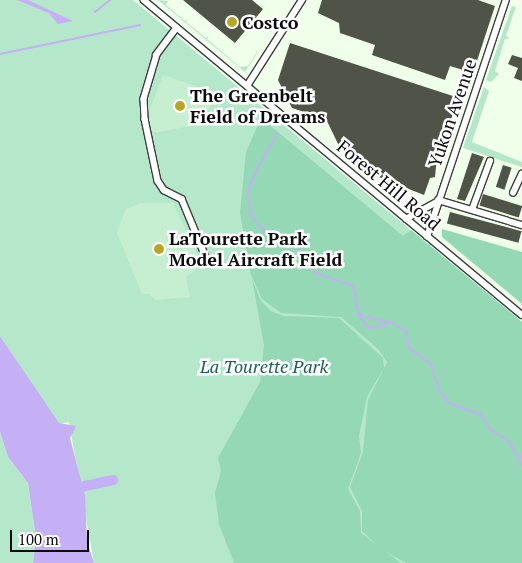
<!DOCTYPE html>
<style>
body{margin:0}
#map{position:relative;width:522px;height:563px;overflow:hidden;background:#efffea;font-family:"PT Serif",serif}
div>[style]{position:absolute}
.green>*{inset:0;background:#b5e7ca}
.forest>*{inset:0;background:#94d8b5}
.pitch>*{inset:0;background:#c6efd2}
.water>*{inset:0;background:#c5aff5}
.stream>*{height:2px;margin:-1px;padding:0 1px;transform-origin:1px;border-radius:1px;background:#c5aff5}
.river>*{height:10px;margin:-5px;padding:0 5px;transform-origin:5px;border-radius:5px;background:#c5aff5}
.building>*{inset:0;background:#505348;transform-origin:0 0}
.roads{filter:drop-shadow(1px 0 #3e3e3e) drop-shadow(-1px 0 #3e3e3e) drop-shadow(0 1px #3e3e3e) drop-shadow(0 -1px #3e3e3e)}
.minor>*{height:5.5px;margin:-2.75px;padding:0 2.75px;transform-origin:2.75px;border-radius:2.75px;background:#fff}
.dots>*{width:14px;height:14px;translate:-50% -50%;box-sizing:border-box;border:2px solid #fff;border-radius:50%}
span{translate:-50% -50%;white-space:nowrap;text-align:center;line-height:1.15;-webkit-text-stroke:5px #fff;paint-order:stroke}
.poi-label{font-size:18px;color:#0b0b0b;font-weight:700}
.left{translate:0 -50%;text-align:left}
.street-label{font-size:18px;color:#0b0b0b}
.park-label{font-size:18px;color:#1d614e;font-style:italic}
.scale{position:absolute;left:10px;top:530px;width:79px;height:22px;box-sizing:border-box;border:2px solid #0b0b0b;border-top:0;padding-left:6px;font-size:15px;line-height:18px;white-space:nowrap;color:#0b0b0b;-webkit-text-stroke:4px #fff;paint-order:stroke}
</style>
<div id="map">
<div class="green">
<div style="clip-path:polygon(0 0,133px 0,522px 322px,522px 563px,94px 563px,69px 422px,59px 424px,0 336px)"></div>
<div style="clip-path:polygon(158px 0,168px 1px,166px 5px,185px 21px,188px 18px,186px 22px,206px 38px,209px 36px,207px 39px,240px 67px,248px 66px,257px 52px,253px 49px,258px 52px,245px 72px)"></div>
<div style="clip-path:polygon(512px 6px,516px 7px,506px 36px,510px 38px,505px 39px,495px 71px,499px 74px,491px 82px,486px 80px)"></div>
<div style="clip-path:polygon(484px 87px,489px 91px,472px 142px,522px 162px,522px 167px,463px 148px)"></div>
<div style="clip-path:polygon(0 432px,8px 457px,28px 483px,36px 538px,33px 563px,0 563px)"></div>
</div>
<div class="forest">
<div style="clip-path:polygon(261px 118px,403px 236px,411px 230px,522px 322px,522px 563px,406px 563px,381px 549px,362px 531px,362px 511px,350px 487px,363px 452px,368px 400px,387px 362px,378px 349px,341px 317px,281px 313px,262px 299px,251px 275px,240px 213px,246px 152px)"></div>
<div style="clip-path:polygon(442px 229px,522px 252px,522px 304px,442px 237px)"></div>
<div style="clip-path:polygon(252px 279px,261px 301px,271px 311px,284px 316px,339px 318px,383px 358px,384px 368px,367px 397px,359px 436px,361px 453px,348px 489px,360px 511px,361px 533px,401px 563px,234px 563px,219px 524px,215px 493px,221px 471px,218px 458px,260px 382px,264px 345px)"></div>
</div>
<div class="pitch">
<div style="clip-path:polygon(163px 75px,215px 93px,209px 109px,191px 126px,153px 133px,147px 117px)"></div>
<div style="clip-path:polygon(141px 203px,173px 203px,202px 265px,186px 277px,190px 297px,154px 300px,150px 294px,142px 294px,117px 233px,125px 210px)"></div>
</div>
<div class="water">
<div style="clip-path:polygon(17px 0,28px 0,73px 21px,58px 24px,49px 13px)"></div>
<div style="clip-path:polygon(0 336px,59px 423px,76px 426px,70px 438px,85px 496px,87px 541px,94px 563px,33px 563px,36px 538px,28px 483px,8px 457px,0 432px)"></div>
</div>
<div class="stream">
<div style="left:95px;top:12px;width:19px;rotate:-39deg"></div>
<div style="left:0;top:54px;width:143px;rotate:-11.7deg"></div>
<div style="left:277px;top:133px;width:55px;rotate:118.4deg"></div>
<div style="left:251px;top:181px;width:14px;rotate:102deg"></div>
<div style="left:248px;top:195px;width:23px;rotate:80deg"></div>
<div style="left:252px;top:218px;width:18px;rotate:47deg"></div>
<div style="left:264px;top:231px;width:22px;rotate:21deg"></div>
<div style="left:285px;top:239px;width:8px;rotate:76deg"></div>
<div style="left:287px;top:247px;width:8px;rotate:-7deg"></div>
<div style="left:295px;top:246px;width:32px;rotate:54deg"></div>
<div style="left:314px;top:272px;width:41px;rotate:19.7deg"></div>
<div style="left:353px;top:286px;width:30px;rotate:78deg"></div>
<div style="left:359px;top:315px;width:38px;rotate:14deg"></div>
<div style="left:396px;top:324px;width:13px;rotate:39deg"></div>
<div style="left:406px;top:332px;width:16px;rotate:79deg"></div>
<div style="left:409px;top:348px;width:27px;rotate:36deg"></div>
<div style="left:431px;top:364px;width:28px;rotate:73deg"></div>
<div style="left:439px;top:391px;width:16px;rotate:50deg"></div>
<div style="left:449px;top:403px;width:33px;rotate:20deg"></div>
<div style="left:480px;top:414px;width:19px;rotate:55deg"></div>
<div style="left:491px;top:430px;width:21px;rotate:31deg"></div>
<div style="left:509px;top:441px;width:27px;rotate:62deg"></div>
<div style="left:359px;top:316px;width:16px;rotate:50deg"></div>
<div style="left:369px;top:328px;width:18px;rotate:-13deg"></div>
</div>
<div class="river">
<div style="left:71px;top:489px;width:43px;rotate:-12.1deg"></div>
</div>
<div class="building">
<div style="clip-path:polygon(183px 0,252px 0,263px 9px,235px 43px)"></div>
<div style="clip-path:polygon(322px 0,478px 0,495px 6px,473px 73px,450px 66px,445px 80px,372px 55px,375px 45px,340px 33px,339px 23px,318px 13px)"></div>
<div style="clip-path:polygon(290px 43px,459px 98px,437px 156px,435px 177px,430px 178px,424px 195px,371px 174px,362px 155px,340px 148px,326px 119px,292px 108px,278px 80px)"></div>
<div style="clip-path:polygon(512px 55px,522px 58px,522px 81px,514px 78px,518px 68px,508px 64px)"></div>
<div style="clip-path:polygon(472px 153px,484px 157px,465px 201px,457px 199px)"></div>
<div style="left:503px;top:165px;width:9px;height:23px;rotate:18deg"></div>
<div style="left:483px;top:194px;width:41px;height:12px;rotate:17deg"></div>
<div style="left:450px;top:212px;width:74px;height:12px;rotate:15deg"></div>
</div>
<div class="roads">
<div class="minor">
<div style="left:144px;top:0;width:492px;rotate:39.8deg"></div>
<div style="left:177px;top:28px;width:34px;rotate:127deg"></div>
<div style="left:157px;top:55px;width:46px;rotate:106.5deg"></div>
<div style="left:144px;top:99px;width:20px;rotate:87deg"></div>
<div style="left:145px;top:119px;width:63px;rotate:78.2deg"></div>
<div style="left:158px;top:181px;width:11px;rotate:56deg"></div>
<div style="left:164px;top:190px;width:20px;rotate:27deg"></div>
<div style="left:182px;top:199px;width:63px;rotate:67.5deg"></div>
<div style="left:247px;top:86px;width:102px;rotate:-57.4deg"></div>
<div style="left:513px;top:193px;width:21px;rotate:-65deg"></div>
<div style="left:438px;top:200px;width:88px;rotate:16.6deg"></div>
<div style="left:472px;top:210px;width:52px;rotate:-69.8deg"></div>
<div style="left:406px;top:219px;width:35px;rotate:-29deg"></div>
<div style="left:427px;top:237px;width:250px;rotate:-71.6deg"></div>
</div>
</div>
<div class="dots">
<div style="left:232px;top:22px;background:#b8a726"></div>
<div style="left:180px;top:106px;background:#b8a726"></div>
<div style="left:159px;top:249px;background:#b8a726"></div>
</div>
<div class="poi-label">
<span class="left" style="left:242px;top:22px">Costco</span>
<span class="left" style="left:190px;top:106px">The Greenbelt<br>Field of Dreams</span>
<span class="left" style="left:169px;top:249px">LaTourette Park<br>Model Aircraft Field</span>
</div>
<div class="street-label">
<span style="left:452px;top:113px;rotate:-71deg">Yukon Avenue</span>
<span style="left:389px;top:185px;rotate:40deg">Forest Hill Road</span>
</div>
<div class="park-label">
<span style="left:264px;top:366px">La Tourette Park</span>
</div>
<div class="scale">100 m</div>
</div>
